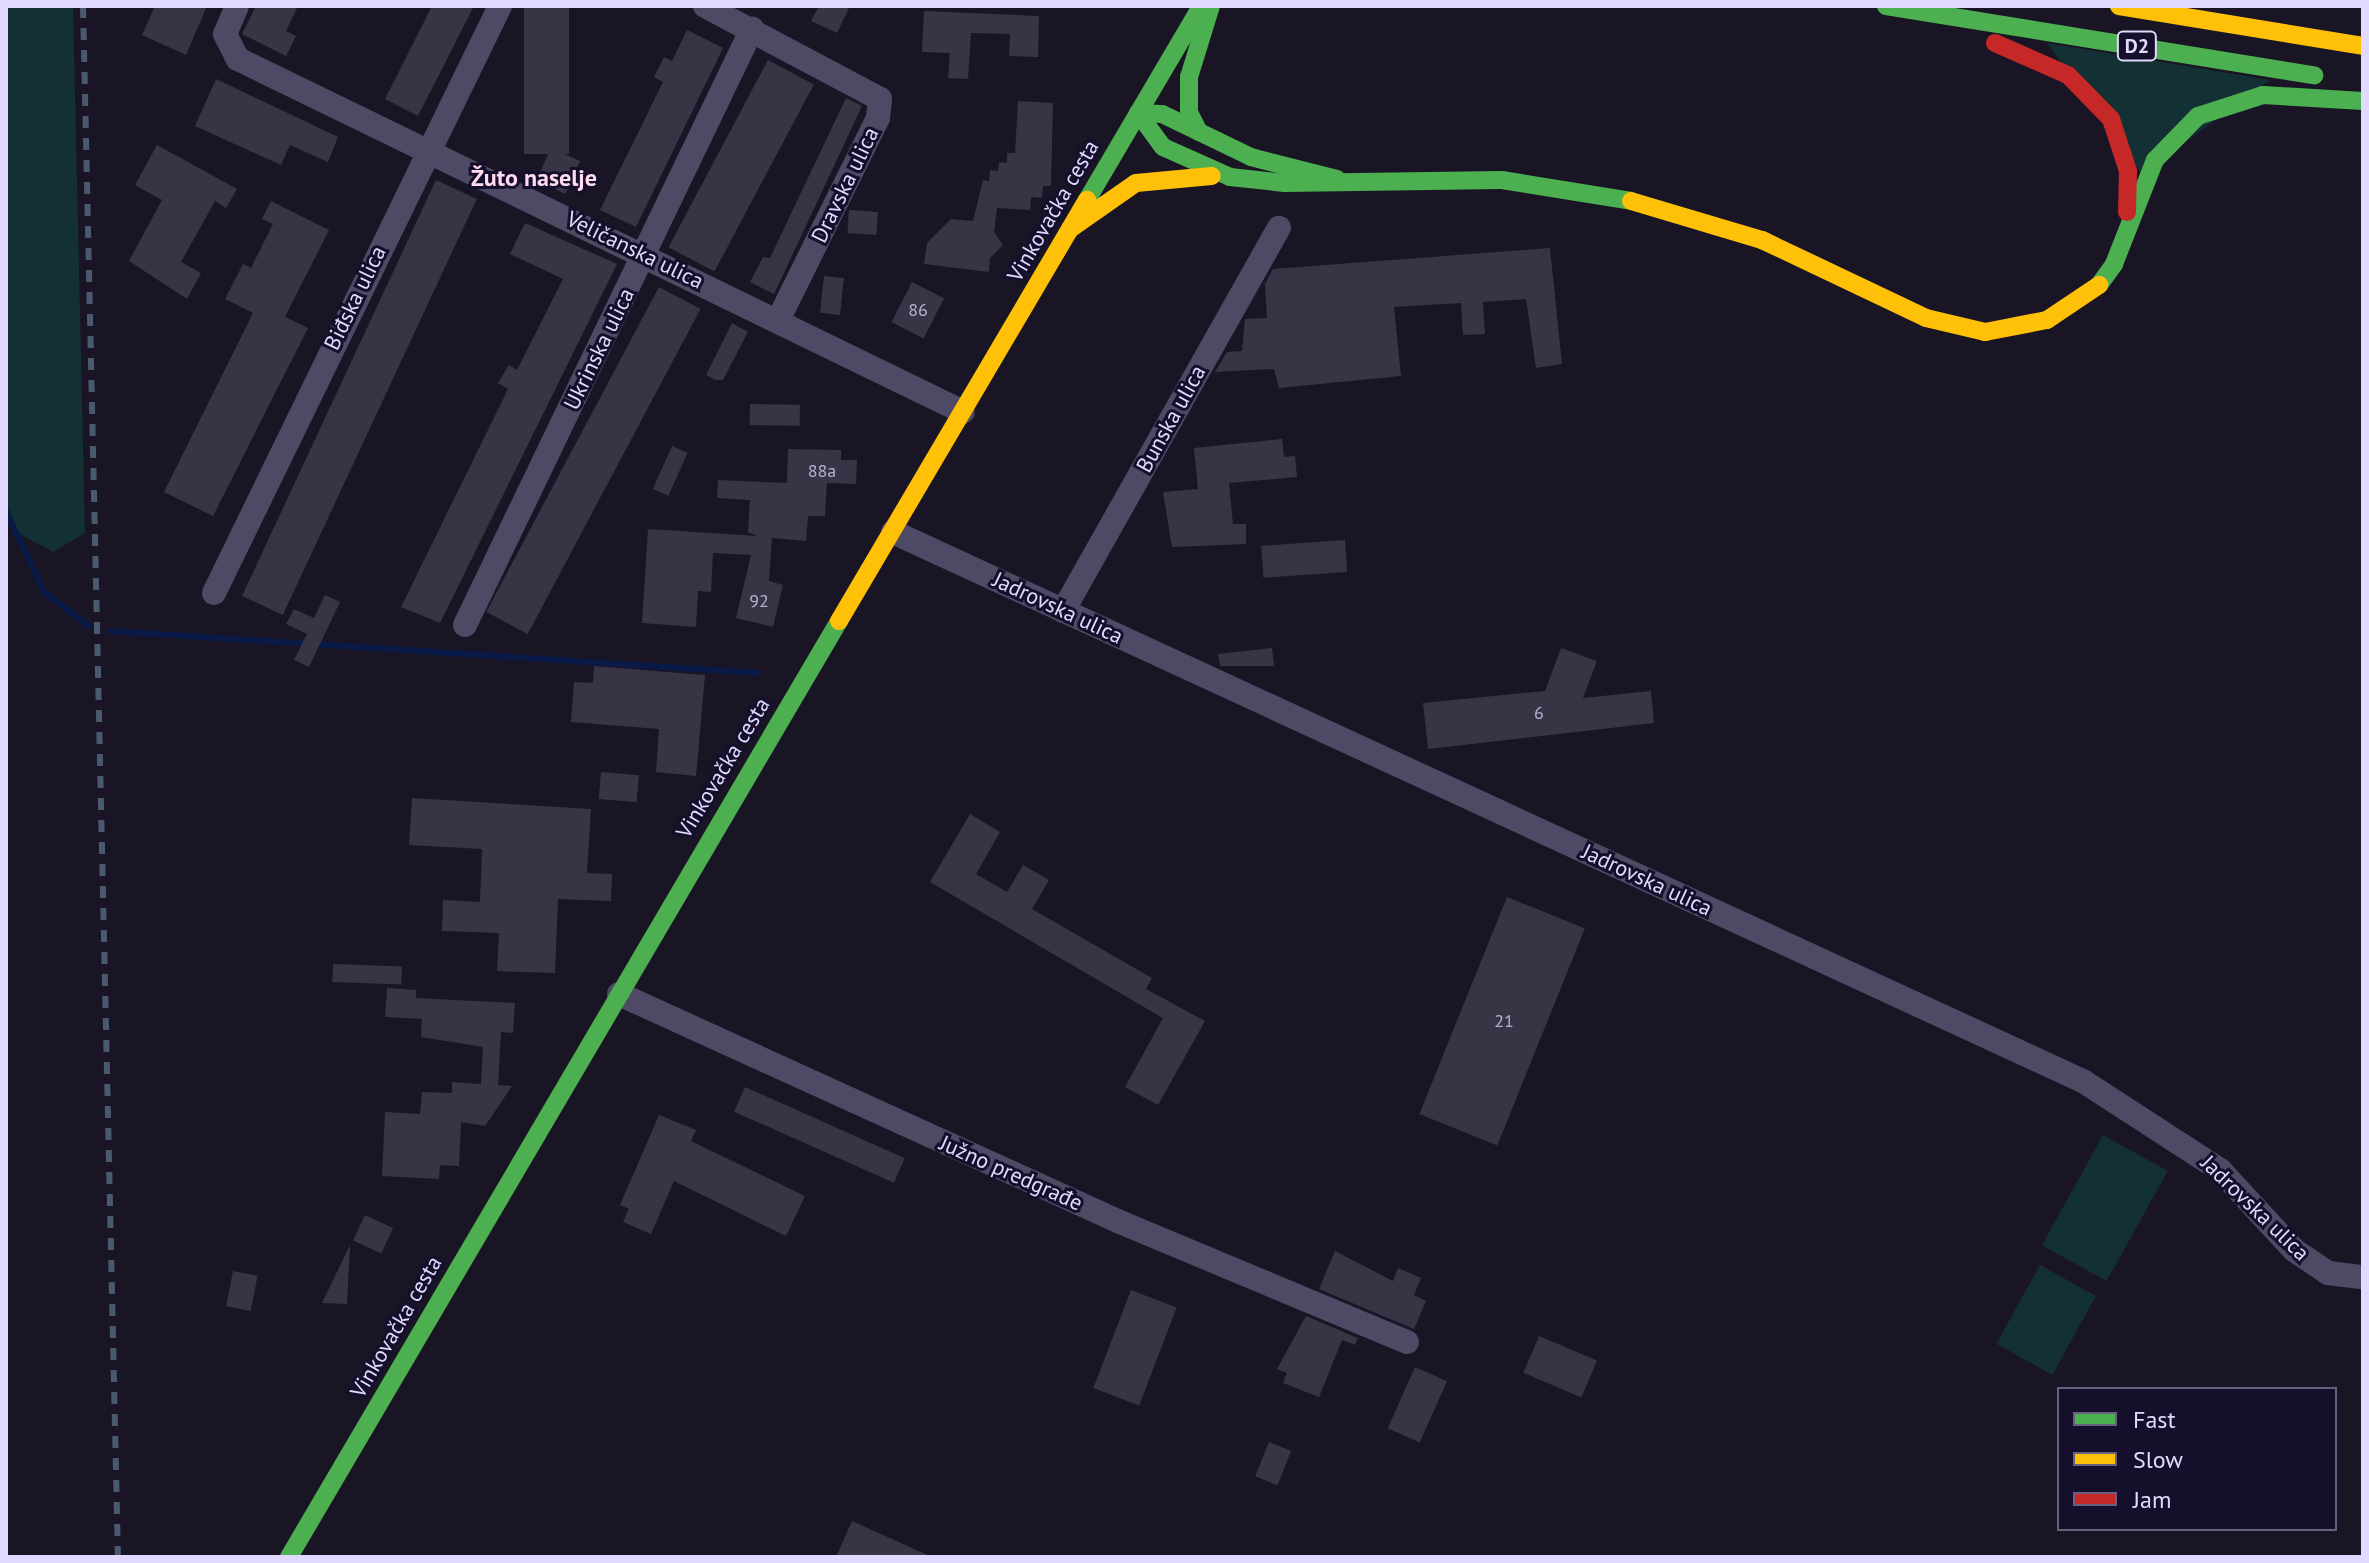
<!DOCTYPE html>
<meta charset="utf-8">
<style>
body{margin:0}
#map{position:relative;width:2369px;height:1563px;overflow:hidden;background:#1a1525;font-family:"PT Sans",sans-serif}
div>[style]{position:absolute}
.green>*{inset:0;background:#133034;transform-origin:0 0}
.stream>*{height:6px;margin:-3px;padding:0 3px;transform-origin:3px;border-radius:3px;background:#091a48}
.building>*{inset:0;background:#393346;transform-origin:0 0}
.street>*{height:24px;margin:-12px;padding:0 12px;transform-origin:12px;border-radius:12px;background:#4e4a66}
.fast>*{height:18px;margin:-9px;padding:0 9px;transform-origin:9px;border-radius:9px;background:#4caf50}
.slow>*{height:18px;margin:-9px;padding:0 9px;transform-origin:9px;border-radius:9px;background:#ffc107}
.jam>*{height:18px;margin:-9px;padding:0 9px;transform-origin:9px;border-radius:9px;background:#c62828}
.rail>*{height:6px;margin-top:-3px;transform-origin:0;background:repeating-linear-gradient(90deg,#485970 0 12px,transparent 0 22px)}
span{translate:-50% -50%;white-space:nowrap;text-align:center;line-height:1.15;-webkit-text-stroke:6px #160f2b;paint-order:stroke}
.number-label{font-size:18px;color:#b7b0d1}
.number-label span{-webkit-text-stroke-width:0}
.shield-label span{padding:2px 6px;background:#160f2b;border:2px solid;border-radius:6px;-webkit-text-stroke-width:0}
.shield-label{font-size:20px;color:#e1d9ff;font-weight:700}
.street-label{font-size:22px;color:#e1d9ff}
.neighbourhood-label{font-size:24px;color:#ffdbef;font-weight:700}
.frame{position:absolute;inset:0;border:8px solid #e1d9ff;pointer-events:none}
.legend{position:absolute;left:2057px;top:1387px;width:280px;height:144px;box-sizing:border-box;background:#160f2b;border:2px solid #676080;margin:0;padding:10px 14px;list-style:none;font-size:24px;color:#e1d9ff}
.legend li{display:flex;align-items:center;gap:16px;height:40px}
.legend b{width:40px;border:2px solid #676080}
</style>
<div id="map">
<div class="green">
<div style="clip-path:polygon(6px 6px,73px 6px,85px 533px,53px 552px,18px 533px,6px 511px)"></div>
<div style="clip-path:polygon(2047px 43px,2270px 80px,2142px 174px)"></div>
<div style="left:2103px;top:1135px;width:74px;height:126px;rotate:29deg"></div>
<div style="left:2040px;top:1265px;width:64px;height:90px;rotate:29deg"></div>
</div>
<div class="stream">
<div style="left:6px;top:511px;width:89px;rotate:64.9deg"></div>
<div style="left:44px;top:592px;width:56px;rotate:37.7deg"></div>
<div style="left:111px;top:631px;width:649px;rotate:3.71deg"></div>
</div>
<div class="building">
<div style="clip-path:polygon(155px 6px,207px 6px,186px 55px,142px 35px)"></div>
<div style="clip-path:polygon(256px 6px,298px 6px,286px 31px,296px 36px,286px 56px,242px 34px)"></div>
<div style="clip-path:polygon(432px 6px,474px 6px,418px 116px,385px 99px)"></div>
<div style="left:524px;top:6px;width:45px;height:148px"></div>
<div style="clip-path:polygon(819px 6px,850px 6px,837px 33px,811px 21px)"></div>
<div style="clip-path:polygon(924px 11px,1039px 16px,1038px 57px,1009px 56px,1010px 34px,971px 33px,968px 79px,948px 78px,950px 53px,922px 52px)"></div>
<div style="clip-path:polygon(687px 30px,723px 48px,636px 227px,600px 210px,663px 82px,654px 77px,664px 57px,672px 61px)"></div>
<div style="left:768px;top:60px;width:52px;height:212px;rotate:28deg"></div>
<div style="clip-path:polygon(216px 79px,338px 137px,328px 162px,290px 145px,281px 165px,195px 126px)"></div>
<div style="clip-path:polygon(846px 98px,862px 106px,774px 294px,750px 282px,763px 257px,770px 258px)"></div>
<div style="clip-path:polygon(1018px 101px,1053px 103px,1051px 186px,1043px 186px,1042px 198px,1031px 197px,1030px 210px,997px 208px,994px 232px,1003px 245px,990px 258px,989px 272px,924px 264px,927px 243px,951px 219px,973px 221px,983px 180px,989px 181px,990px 170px,998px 171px,999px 162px,1007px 163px,1007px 153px,1015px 153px)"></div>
<div style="clip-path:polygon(157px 145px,237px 189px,226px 208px,215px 201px,181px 262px,201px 273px,187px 299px,129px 261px,162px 200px,135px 185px)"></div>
<div style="left:551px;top:148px;width:32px;height:36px;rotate:24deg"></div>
<div style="left:436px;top:180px;width:45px;height:459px;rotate:25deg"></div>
<div style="clip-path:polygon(271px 201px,329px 230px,285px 317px,308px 328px,213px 516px,164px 492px,253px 313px,225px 299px,243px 264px,251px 268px,273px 224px,262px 219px)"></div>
<div style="left:849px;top:210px;width:29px;height:23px;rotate:4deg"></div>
<div style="clip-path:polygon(525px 223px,617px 264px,440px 623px,401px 607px,508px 389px,498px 383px,509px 365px,517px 370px,563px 279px,510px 254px)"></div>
<div style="clip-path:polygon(1550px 248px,1562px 364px,1536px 368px,1526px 299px,1483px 302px,1485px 334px,1463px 335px,1461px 303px,1394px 307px,1401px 376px,1279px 388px,1274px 369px,1215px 372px,1227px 352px,1242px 351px,1245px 319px,1267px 318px,1265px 284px,1273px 269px)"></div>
<div style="left:824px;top:276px;width:20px;height:37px;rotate:6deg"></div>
<div style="left:912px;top:282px;width:36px;height:45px;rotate:27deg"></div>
<div style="left:659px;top:287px;width:47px;height:368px;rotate:28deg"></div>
<div style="clip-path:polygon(732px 323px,748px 332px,723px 380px,716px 380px,706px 375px)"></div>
<div style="left:750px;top:404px;width:50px;height:21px;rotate:1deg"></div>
<div style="clip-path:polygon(1282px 439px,1284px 457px,1295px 456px,1297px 477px,1229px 483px,1233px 524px,1246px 524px,1246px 544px,1172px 547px,1163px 492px,1198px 489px,1194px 448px)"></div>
<div style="left:672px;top:446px;width:17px;height:47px;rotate:24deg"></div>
<div style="clip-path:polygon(788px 449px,841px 450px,841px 460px,857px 460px,856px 484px,827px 483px,825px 516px,808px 516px,806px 541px,772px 538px,769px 581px,783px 585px,773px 627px,736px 618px,751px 555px,713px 553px,711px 592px,698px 591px,696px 627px,642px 623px,648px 529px,757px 536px,748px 532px,750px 500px,717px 498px,718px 480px,787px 483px)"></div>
<div style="left:1345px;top:540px;width:32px;height:84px;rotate:86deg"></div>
<div style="clip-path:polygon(325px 595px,340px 602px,309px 667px,294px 660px,307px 634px,286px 624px,294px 609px,314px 618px)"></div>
<div style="clip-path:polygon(1272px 648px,1274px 666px,1220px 666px,1218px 654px)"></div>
<div style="clip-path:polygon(1561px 648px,1597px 661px,1583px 698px,1651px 691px,1654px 723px,1428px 749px,1423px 703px,1545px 691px)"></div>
<div style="clip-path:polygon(594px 666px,705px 675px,696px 776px,656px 772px,659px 729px,571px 722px,574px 682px,593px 683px)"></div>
<div style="left:601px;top:772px;width:38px;height:27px;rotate:5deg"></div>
<div style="clip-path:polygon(412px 798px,591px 809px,587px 873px,612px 874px,611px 901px,558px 899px,555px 973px,497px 971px,499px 933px,442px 931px,443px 900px,480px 902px,482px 849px,409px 845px)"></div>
<div style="clip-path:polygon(970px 814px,1000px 832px,976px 874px,1007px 892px,1023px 865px,1049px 880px,1032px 909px,1152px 978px,1146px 989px,1205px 1021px,1158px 1105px,1125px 1087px,1163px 1018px,930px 882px)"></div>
<div style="left:1507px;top:897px;width:84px;height:234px;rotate:22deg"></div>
<div style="left:333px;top:964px;width:69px;height:18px;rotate:2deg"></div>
<div style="clip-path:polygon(387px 988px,416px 990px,416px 998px,515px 1003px,513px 1033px,501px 1032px,498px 1085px,512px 1086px,485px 1126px,461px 1122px,459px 1166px,440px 1165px,439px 1179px,382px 1176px,385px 1112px,420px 1114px,422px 1092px,452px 1093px,452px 1082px,481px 1084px,483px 1047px,421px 1037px,422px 1019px,385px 1017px)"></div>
<div style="left:745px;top:1087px;width:175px;height:27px;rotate:24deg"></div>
<div style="clip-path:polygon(659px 1115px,696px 1130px,691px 1141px,805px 1196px,786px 1236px,674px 1181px,651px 1234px,623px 1222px,629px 1209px,620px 1205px)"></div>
<div style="left:365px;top:1215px;width:31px;height:28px;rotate:25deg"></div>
<div style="clip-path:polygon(350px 1245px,347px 1304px,322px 1303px)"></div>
<div style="clip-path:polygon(1335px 1251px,1393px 1281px,1398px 1268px,1421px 1278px,1414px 1295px,1426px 1301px,1414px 1329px,1319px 1289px)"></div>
<div style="left:233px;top:1271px;width:25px;height:36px;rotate:11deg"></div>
<div style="left:1131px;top:1290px;width:49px;height:105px;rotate:21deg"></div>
<div style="clip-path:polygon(1306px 1316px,1358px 1338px,1355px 1345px,1342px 1340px,1319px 1397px,1283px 1383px,1287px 1373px,1277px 1369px)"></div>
<div style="left:1539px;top:1336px;width:63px;height:40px;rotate:23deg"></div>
<div style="left:1415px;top:1367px;width:35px;height:67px;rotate:24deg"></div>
<div style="left:1269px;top:1442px;width:24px;height:37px;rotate:22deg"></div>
<div style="clip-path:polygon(852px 1521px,932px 1557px,836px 1557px)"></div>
</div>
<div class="street">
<div style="left:237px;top:6px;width:30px;rotate:113deg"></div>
<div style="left:225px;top:34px;width:28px;rotate:63deg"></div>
<div style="left:238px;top:59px;width:806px;rotate:25.96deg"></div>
<div style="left:705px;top:6px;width:198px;rotate:28deg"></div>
<div style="left:880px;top:99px;width:19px;rotate:96deg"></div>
<div style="left:878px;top:118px;width:225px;rotate:116.3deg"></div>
<div style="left:893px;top:532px;width:1311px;rotate:24.77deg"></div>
<div style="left:2083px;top:1081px;width:163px;rotate:33deg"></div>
<div style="left:2220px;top:1170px;width:109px;rotate:47.2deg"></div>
<div style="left:2294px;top:1250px;width:41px;rotate:34.1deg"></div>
<div style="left:2328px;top:1273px;width:35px;rotate:7deg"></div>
<div style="left:214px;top:593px;width:653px;rotate:-64.02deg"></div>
<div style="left:1063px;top:611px;width:440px;rotate:-60.6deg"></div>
<div style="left:465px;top:625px;width:662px;rotate:-64.29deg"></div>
<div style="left:619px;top:994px;width:550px;rotate:24.47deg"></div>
<div style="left:1120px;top:1222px;width:311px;rotate:22.7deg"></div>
</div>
<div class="fast">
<div style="left:1886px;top:6px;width:434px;rotate:9.2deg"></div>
<div style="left:1199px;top:132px;width:22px;rotate:-117deg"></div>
<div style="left:1189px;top:112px;width:35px;rotate:-90deg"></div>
<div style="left:1189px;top:77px;width:74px;rotate:-72.8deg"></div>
<div style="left:1337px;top:179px;width:89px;rotate:-165.7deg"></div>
<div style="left:1251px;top:157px;width:99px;rotate:-154.2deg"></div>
<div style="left:1162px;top:114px;width:24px;rotate:-178deg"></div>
<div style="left:1138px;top:113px;width:42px;rotate:53.7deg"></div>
<div style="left:1163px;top:147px;width:73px;rotate:24.1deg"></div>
<div style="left:1230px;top:177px;width:55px;rotate:6.2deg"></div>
<div style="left:1285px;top:183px;width:217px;rotate:-0.8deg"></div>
<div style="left:1502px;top:180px;width:131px;rotate:9.2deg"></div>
<div style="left:1087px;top:200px;width:217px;rotate:-59.5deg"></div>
<div style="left:2099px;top:285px;width:26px;rotate:-54deg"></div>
<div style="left:2114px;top:264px;width:112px;rotate:-68.5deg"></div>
<div style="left:2155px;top:160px;width:62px;rotate:-45.7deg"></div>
<div style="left:2198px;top:116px;width:68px;rotate:-17.9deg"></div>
<div style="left:2263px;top:95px;width:100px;rotate:3.4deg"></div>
<div style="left:289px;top:1557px;width:1086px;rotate:-59.56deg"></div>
</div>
<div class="slow">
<div style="left:2119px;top:6px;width:247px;rotate:9.3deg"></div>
<div style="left:1631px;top:201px;width:137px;rotate:16.6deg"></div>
<div style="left:1762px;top:240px;width:182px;rotate:25.4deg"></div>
<div style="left:1926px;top:318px;width:61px;rotate:13.3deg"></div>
<div style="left:1985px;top:332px;width:63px;rotate:-11deg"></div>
<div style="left:2047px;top:320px;width:63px;rotate:-33.9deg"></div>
<div style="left:1070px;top:229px;width:80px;rotate:-34.9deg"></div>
<div style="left:1136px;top:183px;width:76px;rotate:-5.3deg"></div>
<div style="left:839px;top:621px;width:489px;rotate:-59.5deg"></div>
</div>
<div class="jam">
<div style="left:1995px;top:43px;width:80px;rotate:23.7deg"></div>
<div style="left:2068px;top:75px;width:62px;rotate:45.7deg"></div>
<div style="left:2111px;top:119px;width:55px;rotate:71.9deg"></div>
<div style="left:2128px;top:171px;width:41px;rotate:91.4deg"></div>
</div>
<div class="rail">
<div style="left:83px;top:6px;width:1551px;rotate:88.71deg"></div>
</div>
<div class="number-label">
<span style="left:918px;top:310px">86</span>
<span style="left:822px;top:471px">88a</span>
<span style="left:759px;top:601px">92</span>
<span style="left:1539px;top:713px">6</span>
<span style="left:1504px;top:1021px">21</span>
</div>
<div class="shield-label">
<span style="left:2137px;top:46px">D2</span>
</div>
<div class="street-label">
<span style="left:845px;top:185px;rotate:-64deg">Dravska ulica</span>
<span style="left:1053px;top:211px;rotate:-60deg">Vinkovačka cesta</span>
<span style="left:635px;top:250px;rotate:26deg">Veličanska ulica</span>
<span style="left:355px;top:298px;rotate:-64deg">Biđska ulica</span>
<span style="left:599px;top:349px;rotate:-64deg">Ukrinska ulica</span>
<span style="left:1171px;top:419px;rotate:-61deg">Bunska ulica</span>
<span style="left:1058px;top:608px;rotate:25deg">Jadrovska ulica</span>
<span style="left:723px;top:768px;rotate:-59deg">Vinkovačka cesta</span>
<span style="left:1647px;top:880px;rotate:25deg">Jadrovska ulica</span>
<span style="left:1011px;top:1173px;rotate:24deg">Južno predgrađe</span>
<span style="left:2255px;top:1208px;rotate:44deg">Jadrovska ulica</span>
<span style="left:396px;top:1327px;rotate:-60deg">Vinkovačka cesta</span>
</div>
<div class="neighbourhood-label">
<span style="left:534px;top:178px">Žuto naselje</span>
</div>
<div class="frame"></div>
<ul class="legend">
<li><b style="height:10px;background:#4caf50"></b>Fast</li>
<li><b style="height:10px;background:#ffc107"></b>Slow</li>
<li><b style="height:10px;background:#c62828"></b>Jam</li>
</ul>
</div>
